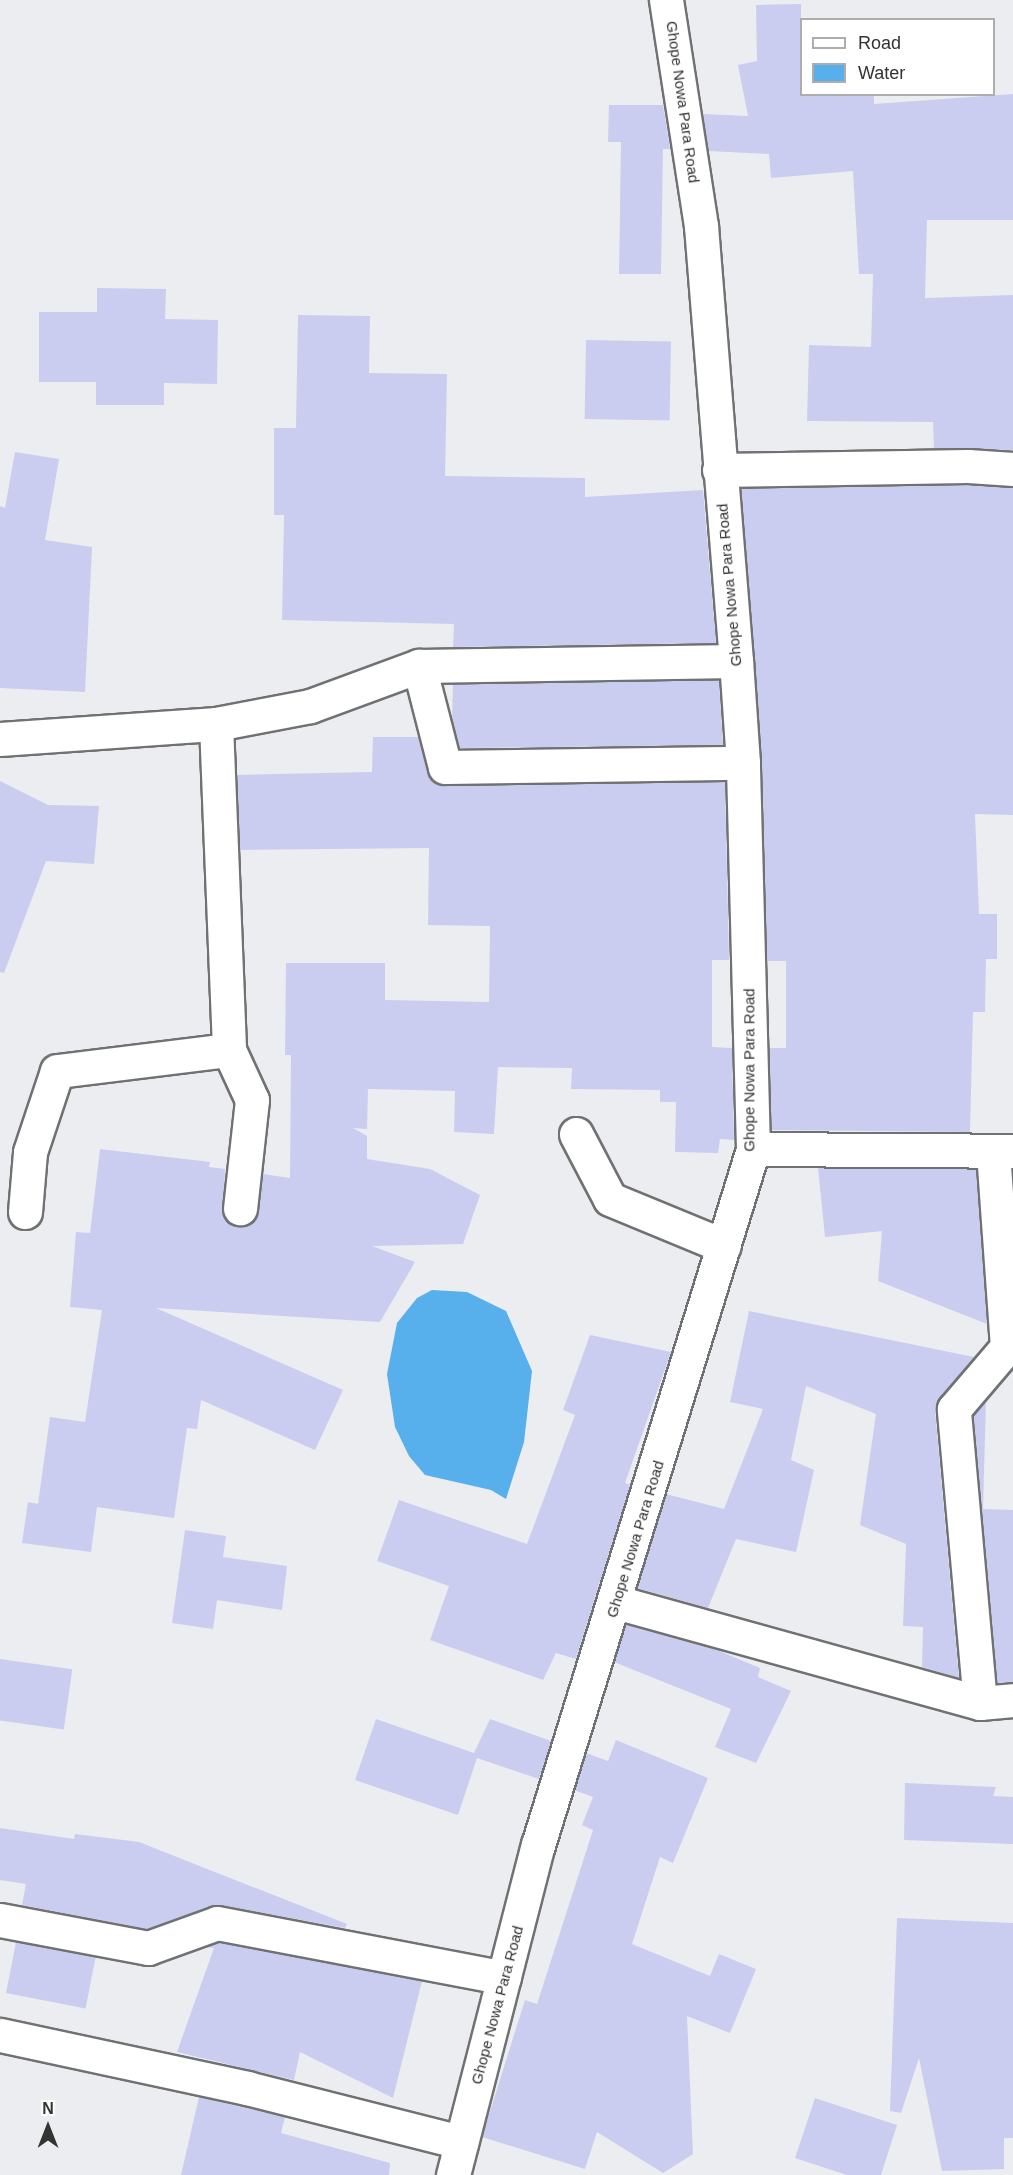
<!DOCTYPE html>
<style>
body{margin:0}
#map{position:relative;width:1013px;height:2175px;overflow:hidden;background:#ecedf0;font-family:Arial,sans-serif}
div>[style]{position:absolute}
.water>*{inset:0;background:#57afec}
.building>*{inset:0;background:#cbcdf0;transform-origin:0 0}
.roads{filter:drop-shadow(2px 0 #707173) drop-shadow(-2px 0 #707173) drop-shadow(0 2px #707173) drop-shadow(0 -2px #707173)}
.street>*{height:33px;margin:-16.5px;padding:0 16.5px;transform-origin:16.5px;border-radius:16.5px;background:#fff}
span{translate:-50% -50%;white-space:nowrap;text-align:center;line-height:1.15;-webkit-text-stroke:5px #fff;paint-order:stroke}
.street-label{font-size:15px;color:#333334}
.legend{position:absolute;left:800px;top:18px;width:195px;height:78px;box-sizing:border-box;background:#fff;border:2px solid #adadae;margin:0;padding:8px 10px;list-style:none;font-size:18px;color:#333334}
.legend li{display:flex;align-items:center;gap:12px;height:30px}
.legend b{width:30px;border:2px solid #adadae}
.north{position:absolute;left:18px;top:2097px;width:60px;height:60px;-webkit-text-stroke:4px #fff;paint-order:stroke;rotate:0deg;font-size:16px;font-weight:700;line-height:24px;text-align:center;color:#333334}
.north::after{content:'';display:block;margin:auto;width:21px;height:27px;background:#333334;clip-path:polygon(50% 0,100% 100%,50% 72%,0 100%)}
</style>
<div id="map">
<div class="water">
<div style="clip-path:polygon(432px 1290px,467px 1292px,506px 1311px,532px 1371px,524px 1442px,506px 1499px,491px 1490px,425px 1475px,409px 1456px,395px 1427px,387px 1374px,397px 1323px,417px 1298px)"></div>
</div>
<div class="building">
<div style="clip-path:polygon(801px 4px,801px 94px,874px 94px,874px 104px,1013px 94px,1013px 220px,927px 220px,925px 298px,1013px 295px,1013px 450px,934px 448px,933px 422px,807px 421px,809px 345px,871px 347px,873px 274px,859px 274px,853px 171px,771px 178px,769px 154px,708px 151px,703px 114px,748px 116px,738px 65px,757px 61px,756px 5px)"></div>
<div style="clip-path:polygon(609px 105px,663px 105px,670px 149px,663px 149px,661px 274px,619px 274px,621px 142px,608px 142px)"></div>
<div style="clip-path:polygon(97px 288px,166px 289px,165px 319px,218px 320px,217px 384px,164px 383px,164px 405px,96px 405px,96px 382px,39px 382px,39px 312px,97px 312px)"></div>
<div style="clip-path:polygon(298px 315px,370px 316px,369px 373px,447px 374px,445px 476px,585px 478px,585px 497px,703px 490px,716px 643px,453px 647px,454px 624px,282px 620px,284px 515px,274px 515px,274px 428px,296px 428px)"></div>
<div style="left:586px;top:340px;width:85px;height:79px;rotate:1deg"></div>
<div style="clip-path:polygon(15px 452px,59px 459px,45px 540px,92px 547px,85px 692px,0 688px,0 506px,5px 508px)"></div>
<div style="clip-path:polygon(968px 485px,1013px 488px,1013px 815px,975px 814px,979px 914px,997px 914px,997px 959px,986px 959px,985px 1012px,973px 1012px,970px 1132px,771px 1130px,769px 1048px,786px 1048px,786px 961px,767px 961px,762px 762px,741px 488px)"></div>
<div style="clip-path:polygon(719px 680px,723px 745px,459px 748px,452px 719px,453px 684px)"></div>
<div style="clip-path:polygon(373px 737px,418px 737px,430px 779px,445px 786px,725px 782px,729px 960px,712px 960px,712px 1047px,732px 1048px,734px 1140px,720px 1139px,718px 1153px,675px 1152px,676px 1102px,660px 1102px,660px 1090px,571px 1089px,572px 1068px,498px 1067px,494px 1134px,454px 1132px,455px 1091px,368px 1089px,367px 1129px,353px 1128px,367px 1136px,367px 1159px,430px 1169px,480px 1195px,463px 1244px,372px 1246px,415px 1262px,380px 1322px,156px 1308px,343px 1390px,315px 1450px,201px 1400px,197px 1429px,187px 1428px,174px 1518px,97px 1507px,91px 1552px,22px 1543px,28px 1502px,38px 1504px,50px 1417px,85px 1422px,102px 1310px,70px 1307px,76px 1232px,90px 1233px,100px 1149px,210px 1162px,209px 1167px,225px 1169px,223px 1215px,229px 1223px,247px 1225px,258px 1211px,263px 1174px,290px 1178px,291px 1055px,285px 1055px,286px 963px,385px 963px,385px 1000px,489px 1002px,490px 926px,428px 925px,429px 848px,240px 850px,237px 775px,372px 772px)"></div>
<div style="clip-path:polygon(0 781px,48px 805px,99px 806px,94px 864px,46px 861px,4px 973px,0 972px)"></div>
<div style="clip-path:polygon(818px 1168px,976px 1169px,987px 1324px,878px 1281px,882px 1231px,825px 1237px)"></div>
<div style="clip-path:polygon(749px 1311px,974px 1357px,940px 1397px,935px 1410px,959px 1678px,922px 1667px,923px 1627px,903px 1626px,906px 1544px,860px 1525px,876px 1414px,806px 1386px,791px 1460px,814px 1470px,796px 1552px,736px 1539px,708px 1608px,637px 1588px,666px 1494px,724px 1509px,763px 1409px,730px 1402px)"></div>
<div style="clip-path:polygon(590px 1335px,671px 1352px,625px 1483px,630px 1485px,576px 1659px,556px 1653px,543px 1680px,430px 1640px,449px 1586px,377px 1561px,399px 1500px,527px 1544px,575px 1415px,563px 1410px)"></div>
<div style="clip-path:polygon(986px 1401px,983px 1509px,1013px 1510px,1013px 1682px,997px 1683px,973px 1415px)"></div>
<div style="clip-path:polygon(185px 1530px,226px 1536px,223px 1557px,287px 1566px,282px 1610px,217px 1600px,213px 1629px,172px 1623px)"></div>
<div style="clip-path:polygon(626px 1624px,712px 1648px,760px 1668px,758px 1677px,791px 1691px,756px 1763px,715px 1747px,731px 1709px,614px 1662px)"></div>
<div style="left:0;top:1659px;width:73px;height:61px;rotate:8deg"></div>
<div style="clip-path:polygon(376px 1719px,474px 1753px,490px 1719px,551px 1741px,539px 1779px,477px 1758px,458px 1815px,355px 1780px)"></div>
<div style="clip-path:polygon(616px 1740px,708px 1778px,673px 1863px,660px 1857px,632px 1944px,710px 1976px,719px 1954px,756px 1969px,730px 2033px,687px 2016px,693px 2154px,663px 2173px,597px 2132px,585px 2169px,482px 2137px,525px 2000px,537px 2004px,593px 1830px,582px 1825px,593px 1797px,574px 1790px,586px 1753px,608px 1761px)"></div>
<div style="clip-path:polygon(905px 1783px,996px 1787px,993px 1796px,1013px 1797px,1013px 1844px,904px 1840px)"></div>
<div style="clip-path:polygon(0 1828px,74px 1839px,75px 1834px,139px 1842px,347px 1924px,345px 1928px,220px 1905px,146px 1929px,22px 1905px,26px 1884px,0 1880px)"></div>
<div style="clip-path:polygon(897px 1918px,1013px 1923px,1013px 2138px,1004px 2138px,1004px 2169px,942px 2171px,919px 2058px,901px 2113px,890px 2111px)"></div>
<div style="left:16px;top:1942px;width:81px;height:52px;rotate:11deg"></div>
<div style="clip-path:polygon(219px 1942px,422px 1981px,393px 2098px,300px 2052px,294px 2080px,177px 2052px,214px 1948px,206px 1947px)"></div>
<div style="clip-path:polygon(199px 2097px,285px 2117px,281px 2133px,390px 2163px,389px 2175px,181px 2175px)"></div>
<div style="clip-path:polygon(815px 2098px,897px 2125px,881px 2175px,847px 2175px,795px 2158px)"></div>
</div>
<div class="roads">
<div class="street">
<div style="left:719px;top:470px;width:249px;rotate:-0.9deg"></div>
<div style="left:968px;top:466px;width:45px;rotate:3.8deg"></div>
<div style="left:419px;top:666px;width:104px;rotate:75.6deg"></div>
<div style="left:445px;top:767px;width:298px;rotate:-0.8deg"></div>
<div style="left:216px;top:724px;width:326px;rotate:87.7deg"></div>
<div style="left:229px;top:1050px;width:55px;rotate:65.3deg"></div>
<div style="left:252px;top:1100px;width:109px;rotate:96.3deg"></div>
<div style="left:0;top:739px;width:217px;rotate:-4deg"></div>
<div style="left:216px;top:724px;width:96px;rotate:-10.8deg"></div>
<div style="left:310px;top:706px;width:116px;rotate:-20.2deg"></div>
<div style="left:419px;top:666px;width:317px;rotate:-0.9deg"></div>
<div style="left:576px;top:1134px;width:73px;rotate:62.4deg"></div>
<div style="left:610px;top:1199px;width:123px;rotate:22.4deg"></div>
<div style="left:753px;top:1149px;width:260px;rotate:0.4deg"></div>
<div style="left:25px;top:1212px;width:60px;rotate:-85.2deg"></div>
<div style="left:30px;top:1152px;width:85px;rotate:-71.6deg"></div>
<div style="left:57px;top:1071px;width:173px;rotate:-7deg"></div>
<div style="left:616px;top:1602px;width:378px;rotate:15.5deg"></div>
<div style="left:980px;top:1703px;width:33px;rotate:-5deg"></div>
<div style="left:980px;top:1703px;width:295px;rotate:-95.1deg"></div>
<div style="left:954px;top:1409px;width:82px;rotate:-49.5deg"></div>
<div style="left:1007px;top:1347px;width:196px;rotate:-94.1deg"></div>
<div style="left:0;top:1920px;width:151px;rotate:10.7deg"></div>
<div style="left:148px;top:1948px;width:73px;rotate:-19.9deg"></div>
<div style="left:217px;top:1923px;width:292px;rotate:10.8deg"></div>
<div style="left:0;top:2035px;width:253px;rotate:12.1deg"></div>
<div style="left:247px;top:2088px;width:221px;rotate:14.2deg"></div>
<div style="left:453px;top:2175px;width:341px;rotate:-75.6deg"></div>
<div style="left:538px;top:1845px;width:728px;rotate:-72.83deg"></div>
<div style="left:753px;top:1149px;width:386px;rotate:-91.5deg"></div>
<div style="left:743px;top:763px;width:102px;rotate:-93.9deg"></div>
<div style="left:736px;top:661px;width:436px;rotate:-94.6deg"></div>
<div style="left:701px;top:226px;width:229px;rotate:-98.8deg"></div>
</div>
</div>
<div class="street-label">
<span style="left:683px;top:102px;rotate:82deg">Ghope Nowa Para Road</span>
<span style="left:729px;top:585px;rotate:-95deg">Ghope Nowa Para Road</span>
<span style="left:749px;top:1070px;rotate:-90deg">Ghope Nowa Para Road</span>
<span style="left:635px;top:1539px;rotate:-73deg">Ghope Nowa Para Road</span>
<span style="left:497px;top:2005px;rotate:-75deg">Ghope Nowa Para Road</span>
</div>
<ul class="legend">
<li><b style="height:8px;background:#fff"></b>Road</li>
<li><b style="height:16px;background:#57afec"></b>Water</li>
</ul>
<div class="north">N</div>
</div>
